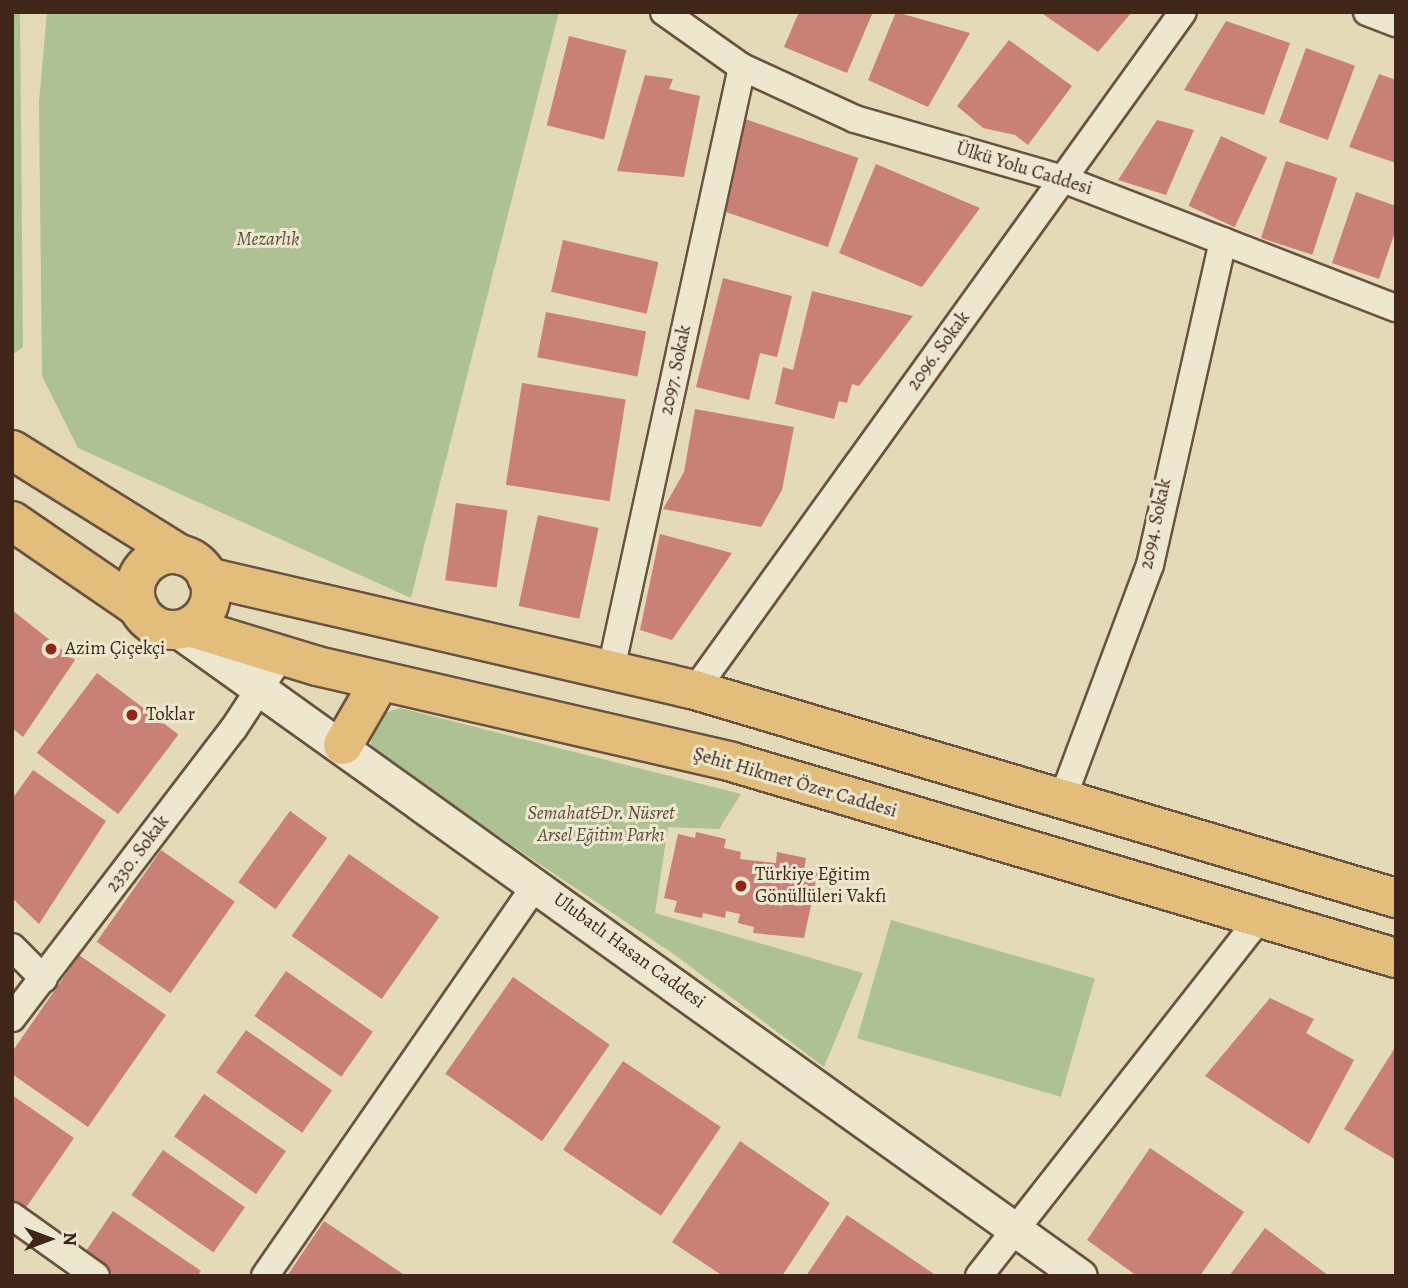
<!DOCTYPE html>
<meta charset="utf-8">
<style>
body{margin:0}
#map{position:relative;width:1408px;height:1288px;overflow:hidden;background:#e4dab7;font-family:Alegreya,serif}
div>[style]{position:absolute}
.green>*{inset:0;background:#aec193;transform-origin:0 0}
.building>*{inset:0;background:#c98076;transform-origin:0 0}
.roads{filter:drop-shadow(2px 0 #695340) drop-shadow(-2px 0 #695340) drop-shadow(0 2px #695340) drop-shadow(0 -2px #695340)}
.minor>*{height:26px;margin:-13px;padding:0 13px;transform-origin:13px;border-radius:13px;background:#ede7d0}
.tertiary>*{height:33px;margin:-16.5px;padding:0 16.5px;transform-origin:16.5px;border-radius:16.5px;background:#ede7d0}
.primary>*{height:38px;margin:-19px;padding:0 19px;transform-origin:19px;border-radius:19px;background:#e2bd7c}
.primary>.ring{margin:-19px;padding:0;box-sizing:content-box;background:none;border:38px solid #e2bd7c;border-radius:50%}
.dots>*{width:19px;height:19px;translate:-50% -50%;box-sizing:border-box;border:4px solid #ede7d0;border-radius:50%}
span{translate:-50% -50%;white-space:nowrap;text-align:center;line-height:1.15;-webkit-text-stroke:6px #ede7d0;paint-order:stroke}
.street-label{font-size:19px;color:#402619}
.park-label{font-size:19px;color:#5c4d38;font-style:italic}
.poi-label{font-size:19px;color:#402619}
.left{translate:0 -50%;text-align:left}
.frame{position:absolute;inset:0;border:14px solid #402619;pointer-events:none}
.north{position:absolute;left:14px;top:1204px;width:70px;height:70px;-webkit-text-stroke:5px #ede7d0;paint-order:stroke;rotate:90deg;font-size:19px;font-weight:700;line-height:28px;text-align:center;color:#402619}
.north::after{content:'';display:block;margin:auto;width:24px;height:32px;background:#402619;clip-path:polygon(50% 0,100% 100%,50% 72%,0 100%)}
</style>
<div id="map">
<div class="green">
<div style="clip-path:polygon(12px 12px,20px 12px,23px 347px,12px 355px)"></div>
<div style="clip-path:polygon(47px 12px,559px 12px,411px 598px,78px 448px,42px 376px,39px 102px)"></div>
<div style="clip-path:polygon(400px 708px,741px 794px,719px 829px,668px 827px,655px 913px,863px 973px,824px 1067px,675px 955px,388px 762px,371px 745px,373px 727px,381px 714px)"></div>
<div style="left:891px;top:920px;width:212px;height:123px;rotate:16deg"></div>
</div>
<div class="building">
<div style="clip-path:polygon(799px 12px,873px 12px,847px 73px,784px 47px)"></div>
<div style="clip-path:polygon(896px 12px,970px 33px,928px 107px,868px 80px)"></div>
<div style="clip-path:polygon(1040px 12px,1132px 12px,1098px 52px)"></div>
<div style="clip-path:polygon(1226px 21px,1290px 43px,1264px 115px,1184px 90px)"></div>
<div style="left:569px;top:36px;width:59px;height:92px;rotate:14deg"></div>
<div style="clip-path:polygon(1009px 40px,1072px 86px,1028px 145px,1015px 135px,983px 128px,957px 106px)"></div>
<div style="left:1306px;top:48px;width:52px;height:79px;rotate:20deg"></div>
<div style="clip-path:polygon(1379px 74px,1396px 80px,1396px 163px,1349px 147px)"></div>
<div style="clip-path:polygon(645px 75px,673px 79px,669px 89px,700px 96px,684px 177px,617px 171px)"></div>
<div style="left:745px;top:119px;width:120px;height:94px;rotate:19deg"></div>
<div style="clip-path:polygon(1157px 120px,1194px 130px,1166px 195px,1118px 180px)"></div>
<div style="left:1221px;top:136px;width:51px;height:77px;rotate:25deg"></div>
<div style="left:1286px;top:161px;width:54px;height:81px;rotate:18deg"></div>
<div style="clip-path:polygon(876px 164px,980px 208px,922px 287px,839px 253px)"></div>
<div style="clip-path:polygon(1356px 192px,1396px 206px,1396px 229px,1379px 279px,1332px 263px)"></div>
<div style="left:563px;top:240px;width:98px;height:53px;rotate:13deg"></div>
<div style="clip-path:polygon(723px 278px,792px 296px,777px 357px,760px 353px,749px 400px,696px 387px)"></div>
<div style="clip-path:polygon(812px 291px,913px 316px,859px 386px,852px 384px,847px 403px,839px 401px,834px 419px,775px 404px,783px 367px,793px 370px)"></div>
<div style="left:546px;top:312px;width:102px;height:46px;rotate:11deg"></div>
<div style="left:522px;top:383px;width:105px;height:103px;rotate:9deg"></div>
<div style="clip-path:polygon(695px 409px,794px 427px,782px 490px,761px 527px,663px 509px,684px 472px)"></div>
<div style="left:456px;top:503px;width:52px;height:78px;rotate:8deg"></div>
<div style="left:538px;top:515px;width:62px;height:93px;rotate:12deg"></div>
<div style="clip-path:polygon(660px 534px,732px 553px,672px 640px,640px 630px)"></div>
<div style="clip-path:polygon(12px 610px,75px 660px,23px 737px,12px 728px)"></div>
<div style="left:97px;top:673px;width:102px;height:100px;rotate:37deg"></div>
<div style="clip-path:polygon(33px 770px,106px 821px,39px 924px,12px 898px,12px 799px)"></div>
<div style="left:290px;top:811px;width:46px;height:88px;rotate:36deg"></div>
<div style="clip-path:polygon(696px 832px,726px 839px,724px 848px,741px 852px,740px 859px,776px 863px,777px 852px,806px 858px,804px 870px,818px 873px,804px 938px,753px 933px,754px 927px,738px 923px,740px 914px,726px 911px,725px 918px,703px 913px,702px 918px,674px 912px,677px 901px,664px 898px,678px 834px,695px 838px)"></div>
<div style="left:161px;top:850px;width:90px;height:112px;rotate:35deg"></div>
<div style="left:349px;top:854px;width:110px;height:100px;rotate:35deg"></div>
<div style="clip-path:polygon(79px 955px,166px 1015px,88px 1127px,12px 1074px,12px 1052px)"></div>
<div style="left:286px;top:971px;width:106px;height:55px;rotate:35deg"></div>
<div style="left:513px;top:977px;width:118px;height:118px;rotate:35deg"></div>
<div style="clip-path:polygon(1270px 998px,1314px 1019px,1306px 1033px,1354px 1060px,1309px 1144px,1205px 1076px)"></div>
<div style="left:246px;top:1030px;width:105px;height:52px;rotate:35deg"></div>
<div style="clip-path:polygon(1396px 1046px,1396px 1160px,1344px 1129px)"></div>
<div style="left:623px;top:1061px;width:118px;height:107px;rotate:34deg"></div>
<div style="left:204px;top:1094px;width:100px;height:52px;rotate:35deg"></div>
<div style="clip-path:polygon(12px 1095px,74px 1138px,25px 1209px,12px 1200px)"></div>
<div style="clip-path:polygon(740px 1141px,830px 1203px,782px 1276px,723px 1276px,672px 1242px)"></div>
<div style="clip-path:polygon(1150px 1148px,1244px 1212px,1200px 1276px,1137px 1276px,1087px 1240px)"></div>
<div style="left:163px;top:1150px;width:100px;height:55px;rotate:35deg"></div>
<div style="clip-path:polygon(113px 1211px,201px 1271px,197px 1276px,116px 1276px,84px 1254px)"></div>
<div style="clip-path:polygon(847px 1215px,937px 1276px,806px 1276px)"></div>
<div style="clip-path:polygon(324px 1221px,406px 1276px,287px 1276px)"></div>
<div style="clip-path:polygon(1265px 1228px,1329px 1276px,1229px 1276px)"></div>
</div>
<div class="roads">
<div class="minor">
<div style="left:664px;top:12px;width:95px;rotate:35.2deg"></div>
<div style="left:742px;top:67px;width:124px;rotate:24.7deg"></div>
<div style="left:855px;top:119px;width:216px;rotate:16.1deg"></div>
<div style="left:1063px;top:179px;width:357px;rotate:21.2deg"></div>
<div style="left:1367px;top:12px;width:31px;rotate:21deg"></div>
<div style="left:610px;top:674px;width:621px;rotate:-77.73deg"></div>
<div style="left:695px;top:690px;width:835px;rotate:-54.26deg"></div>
<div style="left:1062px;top:800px;width:251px;rotate:-69.5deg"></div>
<div style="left:1150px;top:565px;width:332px;rotate:-77.3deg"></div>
<div style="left:12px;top:947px;width:45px;rotate:45deg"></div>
<div style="left:12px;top:1018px;width:365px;rotate:-52.6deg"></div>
<div style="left:234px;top:728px;width:86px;rotate:-56.9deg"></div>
<div style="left:12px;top:1216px;width:103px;rotate:35.5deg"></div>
<div style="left:265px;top:1276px;width:477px;rotate:-55.3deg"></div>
<div style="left:979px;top:1276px;width:455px;rotate:-51.9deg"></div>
</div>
<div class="tertiary">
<div style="left:177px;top:630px;width:1110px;rotate:35.58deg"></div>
</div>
<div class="primary">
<div style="left:12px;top:450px;width:199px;rotate:31.9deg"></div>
<div style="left:12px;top:521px;width:154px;rotate:34.4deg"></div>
<div class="ring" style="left:135px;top:554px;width:38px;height:38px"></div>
<div style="left:207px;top:577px;width:501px;rotate:13.04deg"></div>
<div style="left:695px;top:690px;width:731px;rotate:16.53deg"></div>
<div style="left:189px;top:627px;width:134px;rotate:16.9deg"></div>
<div style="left:317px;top:666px;width:426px;rotate:13deg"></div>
<div style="left:732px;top:762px;width:692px;rotate:16.45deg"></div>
<div style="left:343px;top:745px;width:74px;rotate:-60deg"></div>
</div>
</div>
<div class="dots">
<div style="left:51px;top:649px;background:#8f2418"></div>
<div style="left:132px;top:715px;background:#8f2418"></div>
<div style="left:741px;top:886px;background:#8f2418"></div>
</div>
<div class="street-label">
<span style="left:1024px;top:169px;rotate:17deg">Ülkü Yolu Caddesi</span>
<span style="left:939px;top:351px;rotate:-54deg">2096. Sokak</span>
<span style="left:676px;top:370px;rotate:-78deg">2097. Sokak</span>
<span style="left:1156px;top:524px;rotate:-78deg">2094. Sokak</span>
<span style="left:795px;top:783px;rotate:16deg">Şehit Hikmet Özer Caddesi</span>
<span style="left:138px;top:854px;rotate:-53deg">2330. Sokak</span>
<span style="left:629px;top:951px;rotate:36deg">Ulubatlı Hasan Caddesi</span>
</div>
<div class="park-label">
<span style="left:268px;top:240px">Mezarlık</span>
<span style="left:601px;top:825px">Semahat&amp;Dr. Nüsret<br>Arsel Eğitim Parkı</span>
</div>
<div class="poi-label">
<span class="left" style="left:65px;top:649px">Azim Çiçekçi</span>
<span class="left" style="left:146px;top:715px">Toklar</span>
<span class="left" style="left:755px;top:886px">Türkiye Eğitim<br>Gönüllüleri Vakfı</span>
</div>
<div class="frame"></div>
<div class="north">N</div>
</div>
